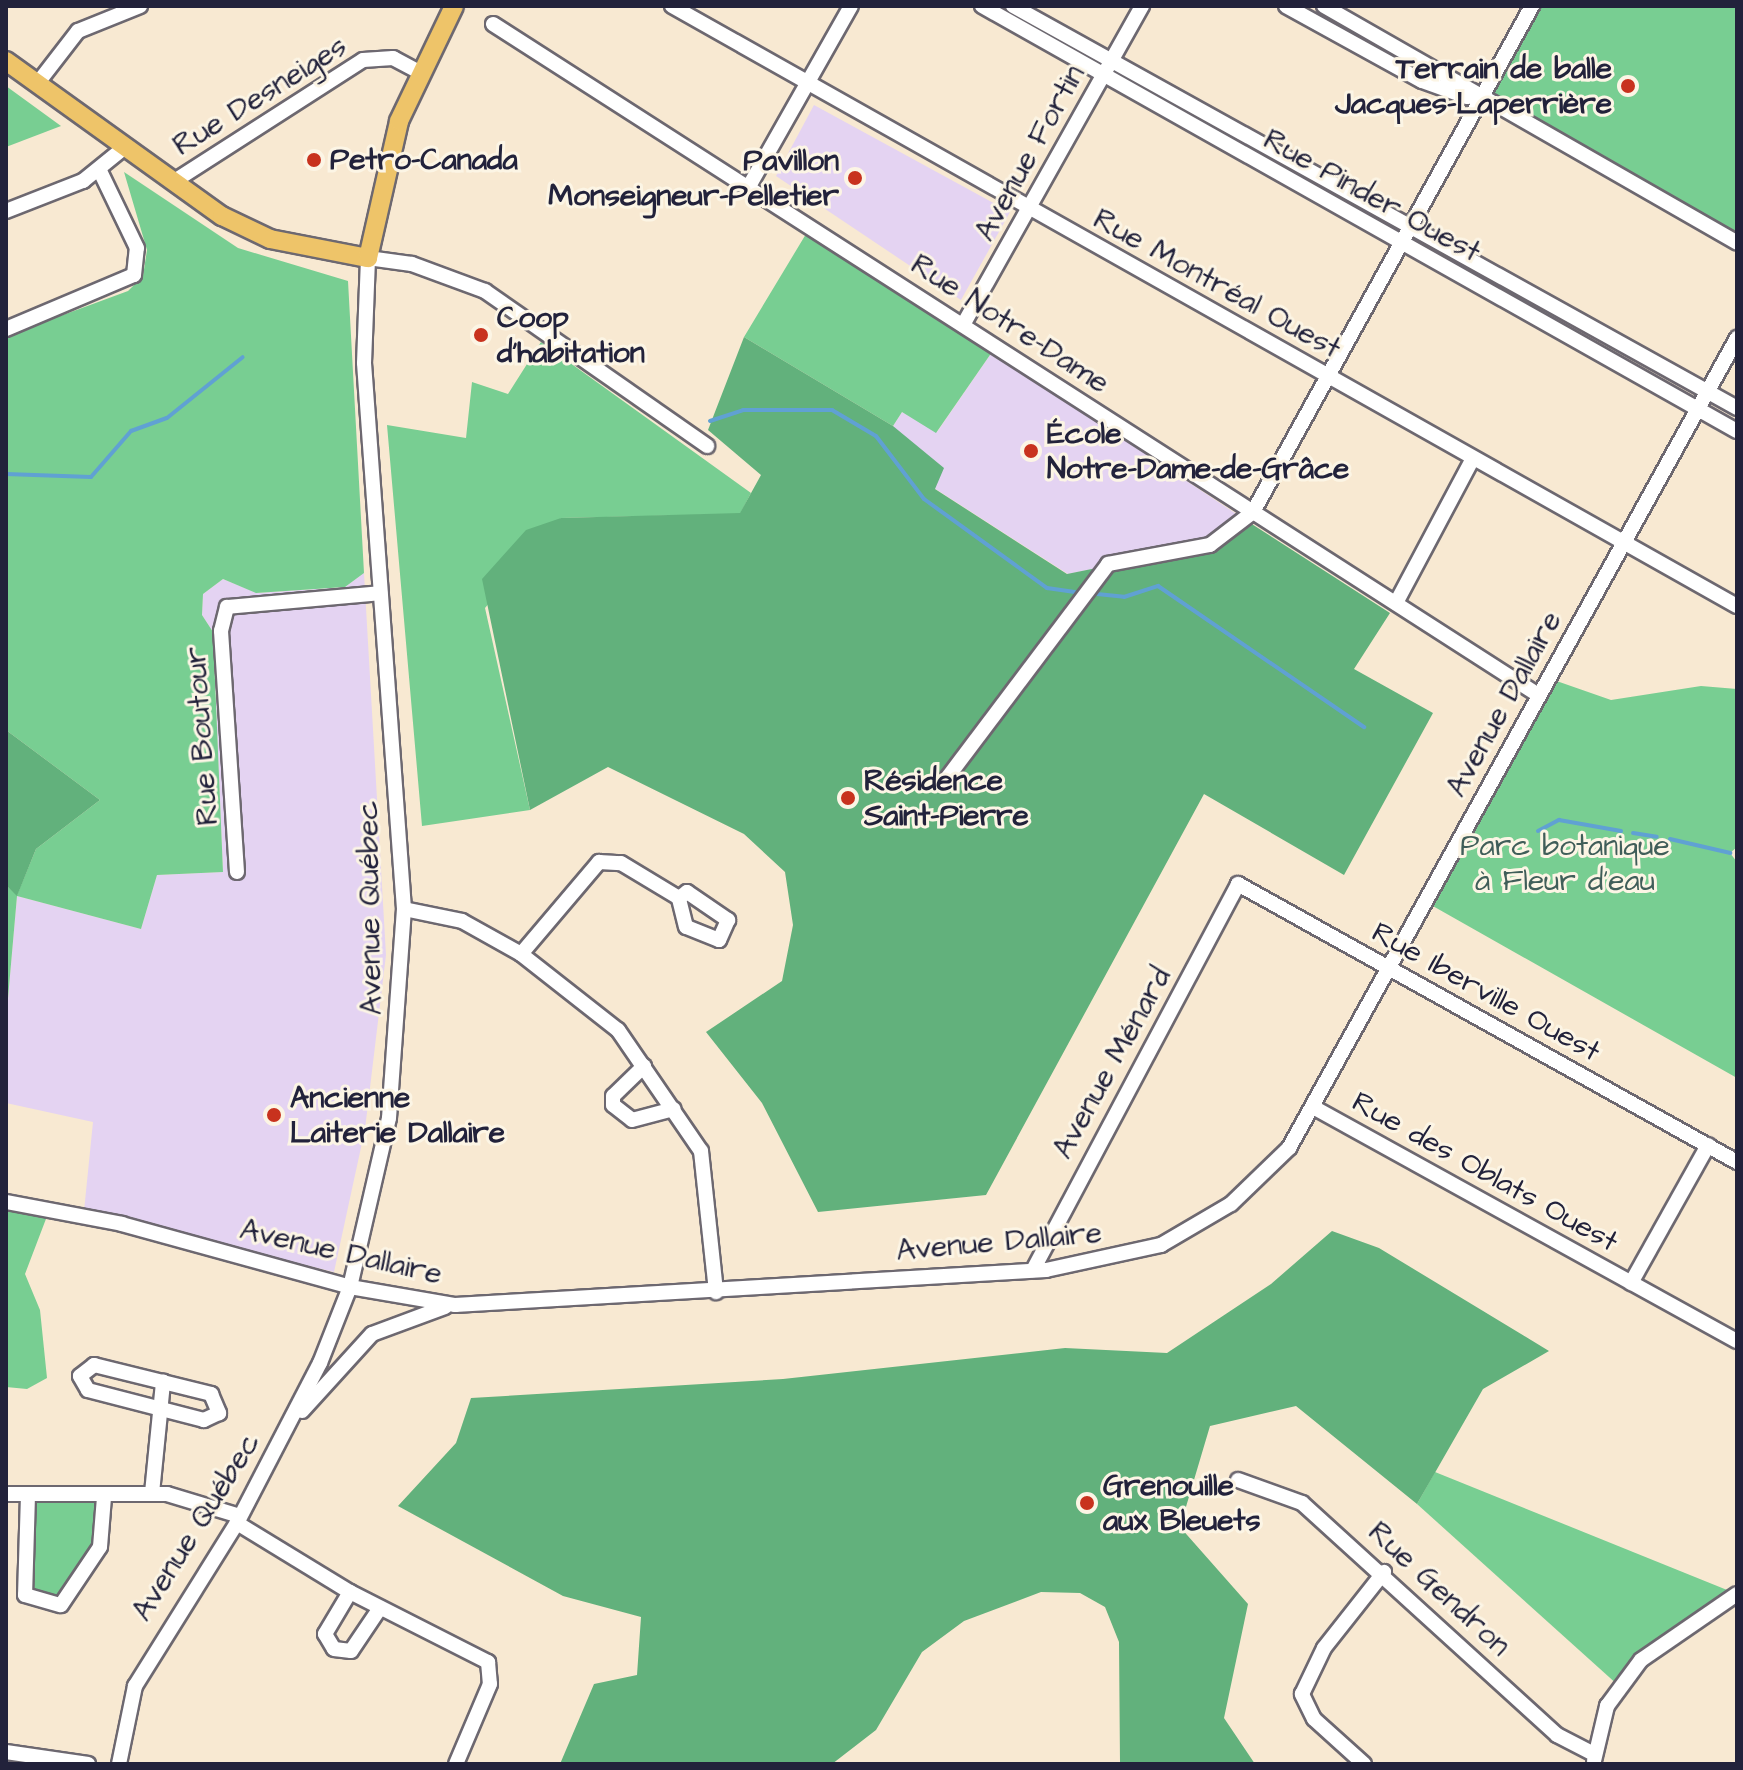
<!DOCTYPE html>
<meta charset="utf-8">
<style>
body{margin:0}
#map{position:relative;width:1743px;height:1770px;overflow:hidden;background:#f8e9d2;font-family:"Architects Daughter",sans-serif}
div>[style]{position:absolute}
.built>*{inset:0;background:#e4d3f2}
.green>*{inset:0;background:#78ce92}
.forest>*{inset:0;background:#62b17c}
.stream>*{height:4px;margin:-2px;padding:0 2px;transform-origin:2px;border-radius:2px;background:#60a1d3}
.roads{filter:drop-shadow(2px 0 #6d6870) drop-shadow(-2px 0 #6d6870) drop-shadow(0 2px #6d6870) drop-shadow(0 -2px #6d6870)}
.minor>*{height:14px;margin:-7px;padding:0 7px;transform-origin:7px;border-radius:7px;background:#fff}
.major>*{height:18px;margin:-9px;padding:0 9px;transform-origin:9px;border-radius:9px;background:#eec469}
.dots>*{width:22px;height:22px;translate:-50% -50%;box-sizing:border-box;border:4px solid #fcf5e5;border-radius:50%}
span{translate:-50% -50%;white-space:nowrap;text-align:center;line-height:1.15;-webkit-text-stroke:6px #fcf5e5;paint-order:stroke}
.poi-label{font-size:30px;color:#22223b;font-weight:700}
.right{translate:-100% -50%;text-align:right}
.left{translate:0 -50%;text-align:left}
.street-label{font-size:30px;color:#22223b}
.park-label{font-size:30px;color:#405e59}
.frame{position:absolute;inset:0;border:8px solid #22223b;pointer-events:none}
</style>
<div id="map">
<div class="built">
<div style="clip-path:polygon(814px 105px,1010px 212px,961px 300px,776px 176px)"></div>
<div style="clip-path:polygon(992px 352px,1244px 519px,1210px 545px,1068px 574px,934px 488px,893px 426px,902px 412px,937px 432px)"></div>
<div style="clip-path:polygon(364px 573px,386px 955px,365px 1129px,334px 1272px,84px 1211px,93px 1122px,6px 1103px,6px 1021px,17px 896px,141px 929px,157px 875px,223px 872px,213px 632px,202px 615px,203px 594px,223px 579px,257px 593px,345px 587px)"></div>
</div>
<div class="green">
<div style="clip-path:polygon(1535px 6px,1737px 6px,1737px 238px,1485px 98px)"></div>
<div style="clip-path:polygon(6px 86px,61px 126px,6px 147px)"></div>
<div style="clip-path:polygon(124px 172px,238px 248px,348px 281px,364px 573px,345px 587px,256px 593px,223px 579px,203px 594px,202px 615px,213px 632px,223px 872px,157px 875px,141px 929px,17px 896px,6px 1021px,6px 885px,17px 895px,36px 849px,100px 800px,6px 730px,6px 336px,128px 291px,143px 276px,147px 250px)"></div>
<div style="clip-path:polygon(806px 234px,992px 352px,936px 433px,902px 412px,893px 426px,744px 337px)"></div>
<div style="clip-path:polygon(541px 342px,751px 493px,740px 514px,561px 518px,485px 608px,530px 810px,422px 826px,387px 425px,466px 438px,472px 382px,508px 394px)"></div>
<div style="clip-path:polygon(1548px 678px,1611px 700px,1701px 686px,1737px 689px,1737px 847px,1730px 853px,1737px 862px,1737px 1078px,1424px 901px)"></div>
<div style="clip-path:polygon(6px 1195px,49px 1211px,25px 1274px,40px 1310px,47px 1378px,27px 1389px,6px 1387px)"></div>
<div style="clip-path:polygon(1435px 1472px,1737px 1594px,1619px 1686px,1417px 1504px)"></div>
<div style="clip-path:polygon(28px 1495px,104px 1497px,100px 1547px,61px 1605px,25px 1595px)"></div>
</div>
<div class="forest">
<div style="clip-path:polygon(744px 337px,893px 426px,944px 468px,935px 489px,1067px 574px,1210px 545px,1244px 519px,1390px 613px,1354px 669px,1433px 713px,1344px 875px,1204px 794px,986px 1195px,818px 1212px,762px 1103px,706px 1032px,782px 981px,793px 925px,785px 872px,744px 834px,608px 767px,530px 810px,482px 579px,526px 530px,561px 518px,740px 513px,761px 475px,708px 430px)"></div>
<div style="clip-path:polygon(6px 730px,100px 800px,36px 849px,17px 896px,6px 885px)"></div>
<div style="clip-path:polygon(1332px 1231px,1379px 1248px,1549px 1351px,1483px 1389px,1417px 1504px,1296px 1406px,1210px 1426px,1180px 1527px,1248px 1604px,1224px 1718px,1255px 1764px,1120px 1764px,1119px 1642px,1105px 1607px,1080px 1593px,1041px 1592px,964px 1621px,922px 1652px,876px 1730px,832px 1764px,560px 1764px,594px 1684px,637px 1675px,641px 1617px,563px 1596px,398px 1506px,456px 1443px,471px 1398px,783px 1379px,1065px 1348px,1167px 1353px,1271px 1284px)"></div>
</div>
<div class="stream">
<div style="left:710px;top:421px;width:35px;rotate:-18deg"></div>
<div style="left:743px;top:410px;width:89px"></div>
<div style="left:832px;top:410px;width:51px;rotate:30.6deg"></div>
<div style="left:876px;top:436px;width:79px;rotate:52.7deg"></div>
<div style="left:924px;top:499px;width:152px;rotate:35.9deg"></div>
<div style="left:1047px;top:588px;width:28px;rotate:8deg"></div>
<div style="left:6px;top:474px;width:85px;rotate:2deg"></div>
<div style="left:91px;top:477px;width:61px;rotate:-49deg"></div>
<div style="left:131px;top:431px;width:38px;rotate:-20deg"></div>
<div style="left:167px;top:418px;width:97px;rotate:-38.8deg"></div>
<div style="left:1097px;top:594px;width:27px;rotate:6deg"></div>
<div style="left:1124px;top:597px;width:36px;rotate:-18deg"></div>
<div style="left:1158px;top:586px;width:250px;rotate:34.4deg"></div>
<div style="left:1538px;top:831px;width:24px;rotate:-28deg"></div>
<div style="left:1559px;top:820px;width:63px;rotate:10.1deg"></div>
<div style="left:1633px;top:833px;width:24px;rotate:9deg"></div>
<div style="left:1670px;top:839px;width:62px;rotate:13.1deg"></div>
</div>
<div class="roads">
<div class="minor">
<div style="left:672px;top:6px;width:1222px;rotate:29.4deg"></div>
<div style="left:982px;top:6px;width:866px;rotate:29.38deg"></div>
<div style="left:1013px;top:6px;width:828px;rotate:29.04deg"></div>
<div style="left:1286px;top:6px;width:155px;rotate:28.9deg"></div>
<div style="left:1422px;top:81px;width:48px;rotate:19.6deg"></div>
<div style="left:1324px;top:6px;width:476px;rotate:29.8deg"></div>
<div style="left:493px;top:24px;width:1242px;rotate:32.7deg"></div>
<div style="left:37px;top:84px;width:67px;rotate:-52.3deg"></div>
<div style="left:78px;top:31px;width:67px;rotate:-22deg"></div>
<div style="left:173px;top:182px;width:226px;rotate:-32.7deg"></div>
<div style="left:363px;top:60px;width:30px;rotate:-4deg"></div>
<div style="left:393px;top:58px;width:30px;rotate:28deg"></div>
<div style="left:748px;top:188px;width:209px;rotate:-60.5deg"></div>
<div style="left:6px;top:211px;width:83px;rotate:-21.3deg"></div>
<div style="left:83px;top:181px;width:54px;rotate:-39deg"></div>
<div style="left:963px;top:325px;width:366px;rotate:-60.7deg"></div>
<div style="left:6px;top:329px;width:139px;rotate:-22.9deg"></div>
<div style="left:134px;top:275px;width:27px;rotate:-84deg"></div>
<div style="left:137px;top:248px;width:85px;rotate:-115.7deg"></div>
<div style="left:1396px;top:603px;width:164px;rotate:-62deg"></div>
<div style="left:947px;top:778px;width:268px;rotate:-53deg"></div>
<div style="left:1108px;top:564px;width:104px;rotate:-10.6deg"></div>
<div style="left:1210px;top:545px;width:54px;rotate:-37.5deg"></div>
<div style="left:1253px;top:512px;width:578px;rotate:-61.13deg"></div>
<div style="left:237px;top:872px;width:242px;rotate:-93.8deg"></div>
<div style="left:221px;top:631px;width:25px;rotate:-76deg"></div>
<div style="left:227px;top:607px;width:154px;rotate:-5.2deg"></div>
<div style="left:687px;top:892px;width:50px;rotate:34.3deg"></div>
<div style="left:728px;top:920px;width:22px;rotate:114deg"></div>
<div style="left:719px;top:940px;width:35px;rotate:-158deg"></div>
<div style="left:686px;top:927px;width:30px;rotate:-104deg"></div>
<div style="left:679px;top:898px;width:10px;rotate:-37deg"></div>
<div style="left:404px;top:909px;width:59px;rotate:11.7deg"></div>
<div style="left:462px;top:921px;width:68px;rotate:29.2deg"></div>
<div style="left:521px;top:954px;width:123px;rotate:38.1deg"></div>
<div style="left:618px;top:1030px;width:147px;rotate:55.6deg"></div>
<div style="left:701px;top:1151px;width:142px;rotate:83.9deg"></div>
<div style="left:521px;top:954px;width:121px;rotate:-49.7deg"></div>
<div style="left:599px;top:862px;width:22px;rotate:3deg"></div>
<div style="left:621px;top:863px;width:68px;rotate:31.1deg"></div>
<div style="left:644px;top:1066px;width:43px;rotate:135.9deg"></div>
<div style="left:613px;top:1096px;width:9px;rotate:90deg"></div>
<div style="left:613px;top:1105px;width:24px;rotate:38deg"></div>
<div style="left:632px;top:1120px;width:43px;rotate:-14.7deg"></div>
<div style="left:1313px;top:1107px;width:484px;rotate:28.9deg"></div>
<div style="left:6px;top:1202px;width:118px;rotate:10.7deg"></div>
<div style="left:122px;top:1224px;width:237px;rotate:15.4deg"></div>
<div style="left:350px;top:1287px;width:107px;rotate:9.7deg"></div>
<div style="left:455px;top:1305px;width:592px;rotate:-3.39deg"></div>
<div style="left:1046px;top:1270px;width:118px;rotate:-12.3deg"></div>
<div style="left:1161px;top:1245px;width:81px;rotate:-30.4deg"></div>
<div style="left:1231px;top:1204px;width:81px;rotate:-44deg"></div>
<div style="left:1289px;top:1148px;width:926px;rotate:-61.05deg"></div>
<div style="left:1033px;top:1270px;width:437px;rotate:-62deg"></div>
<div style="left:1238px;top:884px;width:571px;rotate:29.12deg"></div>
<div style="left:1631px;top:1283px;width:158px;rotate:-60.8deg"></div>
<div style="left:94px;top:1365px;width:121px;rotate:13.9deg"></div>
<div style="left:211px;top:1394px;width:21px;rotate:67deg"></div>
<div style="left:219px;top:1413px;width:17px;rotate:155deg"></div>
<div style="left:204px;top:1420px;width:120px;rotate:-165.5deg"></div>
<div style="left:88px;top:1390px;width:16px;rotate:-120deg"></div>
<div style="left:80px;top:1376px;width:18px;rotate:-38deg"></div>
<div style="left:302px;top:1411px;width:104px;rotate:-47.7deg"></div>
<div style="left:372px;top:1334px;width:78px;rotate:-20.3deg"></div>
<div style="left:1238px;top:1480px;width:68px;rotate:19.8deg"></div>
<div style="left:1302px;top:1503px;width:345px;rotate:42.3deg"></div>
<div style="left:1557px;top:1735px;width:42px;rotate:27.2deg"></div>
<div style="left:152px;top:1493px;width:112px;rotate:-84.3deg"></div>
<div style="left:6px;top:1494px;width:161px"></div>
<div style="left:167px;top:1494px;width:76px;rotate:16.8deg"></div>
<div style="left:28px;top:1495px;width:100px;rotate:91.7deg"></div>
<div style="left:25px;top:1595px;width:37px;rotate:16deg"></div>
<div style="left:61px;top:1605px;width:70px;rotate:-56.1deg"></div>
<div style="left:100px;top:1547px;width:50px;rotate:-85.4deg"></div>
<div style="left:237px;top:1523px;width:132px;rotate:31.4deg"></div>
<div style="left:350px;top:1592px;width:155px;rotate:26.9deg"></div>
<div style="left:488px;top:1662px;width:22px;rotate:85deg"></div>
<div style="left:490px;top:1684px;width:87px;rotate:113deg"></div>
<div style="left:350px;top:1592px;width:49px;rotate:120.8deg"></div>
<div style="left:325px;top:1634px;width:17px;rotate:59deg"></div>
<div style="left:334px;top:1649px;width:17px;rotate:7deg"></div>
<div style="left:351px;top:1651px;width:52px;rotate:-56deg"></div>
<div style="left:6px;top:1752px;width:83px;rotate:8.3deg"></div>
<div style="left:1594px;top:1761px;width:57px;rotate:-76.7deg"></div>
<div style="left:1607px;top:1706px;width:57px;rotate:-53.5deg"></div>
<div style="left:1641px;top:1660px;width:116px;rotate:-34.5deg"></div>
<div style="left:119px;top:1764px;width:80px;rotate:-78.4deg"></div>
<div style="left:135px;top:1686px;width:192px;rotate:-58deg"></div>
<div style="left:237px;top:1523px;width:180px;rotate:-62.6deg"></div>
<div style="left:320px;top:1363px;width:82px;rotate:-68.5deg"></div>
<div style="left:350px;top:1287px;width:173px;rotate:-77deg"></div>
<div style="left:389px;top:1118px;width:210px;rotate:-85.9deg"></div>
<div style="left:404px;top:909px;width:547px;rotate:-94.19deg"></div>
<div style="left:364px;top:363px;width:105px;rotate:-87.8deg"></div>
<div style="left:368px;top:258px;width:44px;rotate:7.8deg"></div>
<div style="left:412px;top:264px;width:78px;rotate:20.3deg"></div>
<div style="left:485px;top:291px;width:271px;rotate:34.9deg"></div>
<div style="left:1364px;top:1764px;width:67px;rotate:-138deg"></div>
<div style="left:1314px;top:1719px;width:28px;rotate:-116deg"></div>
<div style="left:1302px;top:1694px;width:51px;rotate:-64.4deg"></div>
<div style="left:1324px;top:1648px;width:97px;rotate:-51.7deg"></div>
</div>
<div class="major">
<div style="left:6px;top:61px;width:266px;rotate:35.7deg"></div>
<div style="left:222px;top:216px;width:53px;rotate:25.6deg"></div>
<div style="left:270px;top:239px;width:100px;rotate:11deg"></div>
<div style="left:368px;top:258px;width:140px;rotate:-77.2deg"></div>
<div style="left:399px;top:121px;width:127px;rotate:-64.4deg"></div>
</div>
</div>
<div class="dots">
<div style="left:1628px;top:86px;background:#c8321e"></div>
<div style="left:314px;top:160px;background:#c8321e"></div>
<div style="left:855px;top:178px;background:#c8321e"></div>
<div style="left:481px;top:335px;background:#c8321e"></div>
<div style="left:1031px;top:451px;background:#c8321e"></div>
<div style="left:848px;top:798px;background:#c8321e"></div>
<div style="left:274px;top:1115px;background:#c8321e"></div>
<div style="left:1087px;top:1503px;background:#c8321e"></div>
</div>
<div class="poi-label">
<span class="right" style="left:1612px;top:86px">Terrain de balle<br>Jacques-Laperrière</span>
<span class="left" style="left:330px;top:160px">Petro-Canada</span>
<span class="right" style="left:839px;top:178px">Pavillon<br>Monseigneur-Pelletier</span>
<span class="left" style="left:497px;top:335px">Coop<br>d'habitation</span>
<span class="left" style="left:1047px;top:451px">École<br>Notre-Dame-de-Grâce</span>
<span class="left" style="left:864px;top:798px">Résidence<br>Saint-Pierre</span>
<span class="left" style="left:290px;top:1115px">Ancienne<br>Laiterie Dallaire</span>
<span class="left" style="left:1103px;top:1503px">Grenouille<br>aux Bleuets</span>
</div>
<div class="street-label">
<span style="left:260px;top:96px;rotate:-32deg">Rue Desneiges</span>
<span style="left:1030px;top:153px;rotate:-61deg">Avenue Fortin</span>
<span style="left:1372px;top:196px;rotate:29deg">Rue Pinder Ouest</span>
<span style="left:1217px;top:284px;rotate:29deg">Rue Montréal Ouest</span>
<span style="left:1010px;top:324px;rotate:33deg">Rue Notre-Dame</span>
<span style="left:1504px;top:704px;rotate:-61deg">Avenue Dallaire</span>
<span style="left:202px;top:736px;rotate:-94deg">Rue Boutour</span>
<span style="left:370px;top:908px;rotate:-91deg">Avenue Québec</span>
<span style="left:1486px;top:992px;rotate:29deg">Rue Iberville Ouest</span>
<span style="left:1112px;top:1063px;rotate:-61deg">Avenue Ménard</span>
<span style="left:1485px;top:1172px;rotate:29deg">Rue des Oblats Ouest</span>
<span style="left:999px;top:1242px;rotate:-5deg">Avenue Dallaire</span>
<span style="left:341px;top:1252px;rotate:13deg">Avenue Dallaire</span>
<span style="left:196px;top:1527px;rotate:-58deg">Avenue Québec</span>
<span style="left:1439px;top:1589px;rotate:43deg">Rue Gendron</span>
</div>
<div class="park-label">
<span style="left:1565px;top:863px">Parc botanique<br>à Fleur d'eau</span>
</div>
<div class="frame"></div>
</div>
